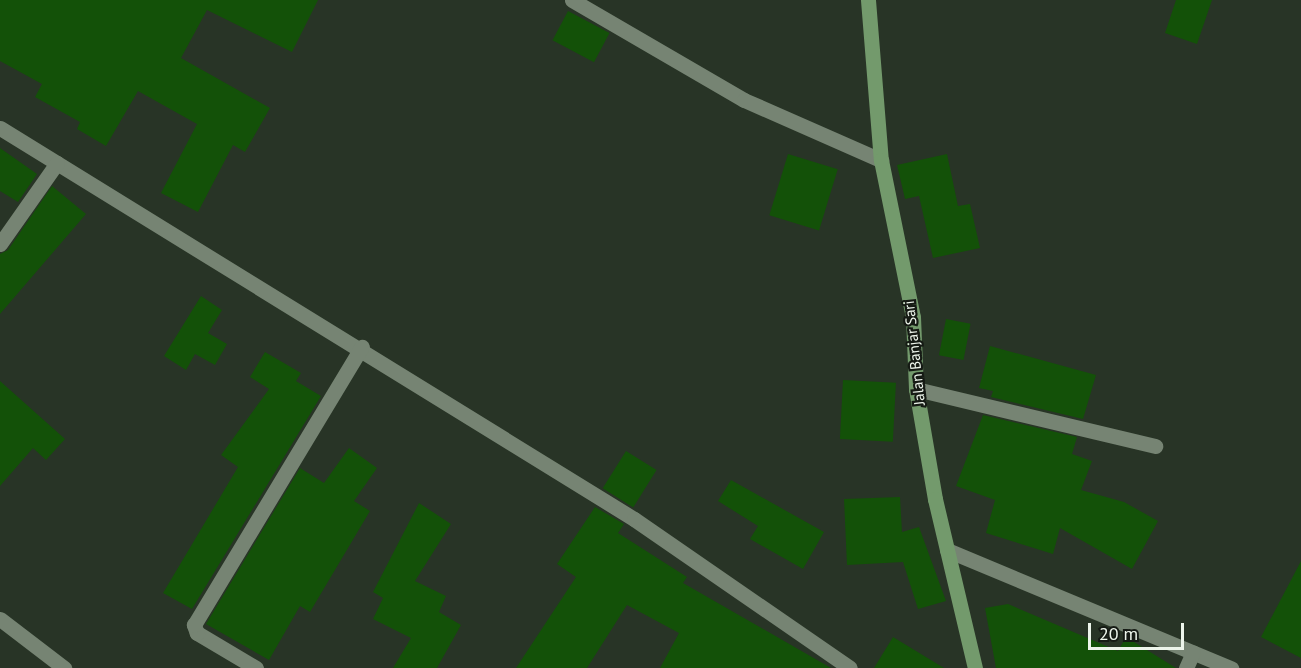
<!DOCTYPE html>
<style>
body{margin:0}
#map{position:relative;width:1301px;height:668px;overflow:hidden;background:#283426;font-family:"PT Sans",sans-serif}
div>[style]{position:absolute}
.building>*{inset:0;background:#135108;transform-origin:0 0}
.street>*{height:15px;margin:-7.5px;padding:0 7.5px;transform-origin:7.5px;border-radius:7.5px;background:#768473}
.secondary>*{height:15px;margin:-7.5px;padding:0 7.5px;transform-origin:7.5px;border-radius:7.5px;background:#739a6c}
span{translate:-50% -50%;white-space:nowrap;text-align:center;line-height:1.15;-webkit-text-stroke:4.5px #151a14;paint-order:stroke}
.street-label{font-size:15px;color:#edf5eb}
.scale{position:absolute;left:1088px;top:623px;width:96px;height:27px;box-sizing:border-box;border:3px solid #edf5eb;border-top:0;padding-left:8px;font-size:18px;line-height:21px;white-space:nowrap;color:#edf5eb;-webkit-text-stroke:4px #151a14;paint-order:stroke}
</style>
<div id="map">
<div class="building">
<div style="clip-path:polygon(0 0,318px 0,292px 52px,207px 10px,181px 58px,270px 108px,245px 152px,233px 145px,198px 212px,161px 193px,197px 124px,138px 91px,106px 146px,77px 129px,80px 122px,35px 97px,42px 84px,0 61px)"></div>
<div style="clip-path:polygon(1176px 0,1212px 0,1197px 44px,1165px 33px)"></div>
<div style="left:568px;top:11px;width:47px;height:33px;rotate:28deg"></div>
<div style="clip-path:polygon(0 148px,37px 174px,18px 202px,0 191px)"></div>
<div style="left:788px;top:154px;width:52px;height:64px;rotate:17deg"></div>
<div style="clip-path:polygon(947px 154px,958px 206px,970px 204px,980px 248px,933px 258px,919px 196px,905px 199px,897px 165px)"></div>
<div style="clip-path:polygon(52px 186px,86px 214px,0 314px,0 254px,8px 250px)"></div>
<div style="clip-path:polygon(201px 296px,222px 310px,208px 333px,227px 344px,215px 365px,195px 354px,186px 370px,164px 356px)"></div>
<div style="left:946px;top:319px;width:25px;height:37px;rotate:11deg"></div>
<div style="clip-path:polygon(990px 346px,1096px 375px,1083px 419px,991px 397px,993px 391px,979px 388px)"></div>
<div style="clip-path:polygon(265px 352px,301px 373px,296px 381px,321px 396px,192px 609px,163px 593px,238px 467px,221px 455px,269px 389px,250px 377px)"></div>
<div style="left:843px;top:380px;width:53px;height:59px;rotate:3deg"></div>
<div style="clip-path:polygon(0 381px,65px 439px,46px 460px,33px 448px,0 486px)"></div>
<div style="clip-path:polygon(983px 415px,1077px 437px,1072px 454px,1092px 461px,1081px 490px,1124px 502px,1158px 521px,1132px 569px,1060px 528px,1053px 554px,986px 533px,995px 500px,956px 486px)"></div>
<div style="clip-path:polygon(349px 448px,377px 468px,354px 501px,370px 511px,310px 612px,300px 606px,269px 660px,206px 624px,300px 468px,324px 483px)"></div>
<div style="left:626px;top:451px;width:36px;height:44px;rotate:32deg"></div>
<div style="clip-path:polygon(731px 480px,824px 532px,803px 569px,750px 539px,758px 526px,718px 501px)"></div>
<div style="clip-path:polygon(900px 497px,902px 532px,919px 527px,946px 601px,918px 609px,903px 562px,847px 565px,844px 499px)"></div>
<div style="clip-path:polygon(419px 503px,451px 524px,415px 581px,446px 596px,439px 612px,461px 625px,437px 668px,393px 668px,411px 638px,373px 619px,383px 598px,373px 592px)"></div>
<div style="clip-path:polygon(595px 507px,624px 524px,618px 533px,687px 577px,683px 583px,831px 668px,660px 668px,679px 633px,627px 605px,587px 668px,516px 668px,576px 577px,557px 564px)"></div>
<div style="clip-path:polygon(1301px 561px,1301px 658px,1261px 637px)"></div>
<div style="clip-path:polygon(1008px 604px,1118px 651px,1126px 637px,1176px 668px,996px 668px,985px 608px)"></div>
<div style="clip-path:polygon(893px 637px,944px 668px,874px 668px)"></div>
</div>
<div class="street">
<div style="left:572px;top:0;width:199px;rotate:30.2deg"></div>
<div style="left:744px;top:100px;width:150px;rotate:23.7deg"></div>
<div style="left:0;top:128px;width:745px;rotate:31.66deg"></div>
<div style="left:634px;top:519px;width:262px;rotate:34.6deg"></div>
<div style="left:0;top:244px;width:99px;rotate:-54.9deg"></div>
<div style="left:916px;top:389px;width:246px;rotate:13.4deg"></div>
<div style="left:947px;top:550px;width:308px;rotate:22.6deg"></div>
<div style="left:0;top:619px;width:81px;rotate:37.4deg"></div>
<div style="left:256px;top:668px;width:69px;rotate:-149.3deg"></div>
<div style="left:197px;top:633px;width:9px;rotate:-111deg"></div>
<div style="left:194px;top:625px;width:325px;rotate:-58.9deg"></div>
<div style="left:1186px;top:668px;width:17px;rotate:-66deg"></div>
</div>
<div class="secondary">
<div style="left:868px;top:0;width:161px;rotate:85.4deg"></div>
<div style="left:881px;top:160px;width:160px;rotate:78.5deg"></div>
<div style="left:913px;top:317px;width:72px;rotate:87.6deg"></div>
<div style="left:916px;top:389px;width:112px;rotate:80.2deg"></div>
<div style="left:935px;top:499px;width:174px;rotate:76.7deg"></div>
</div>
<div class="street-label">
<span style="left:914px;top:353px;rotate:-96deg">Jalan Banjar Sari</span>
</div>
<div class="scale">20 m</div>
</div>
